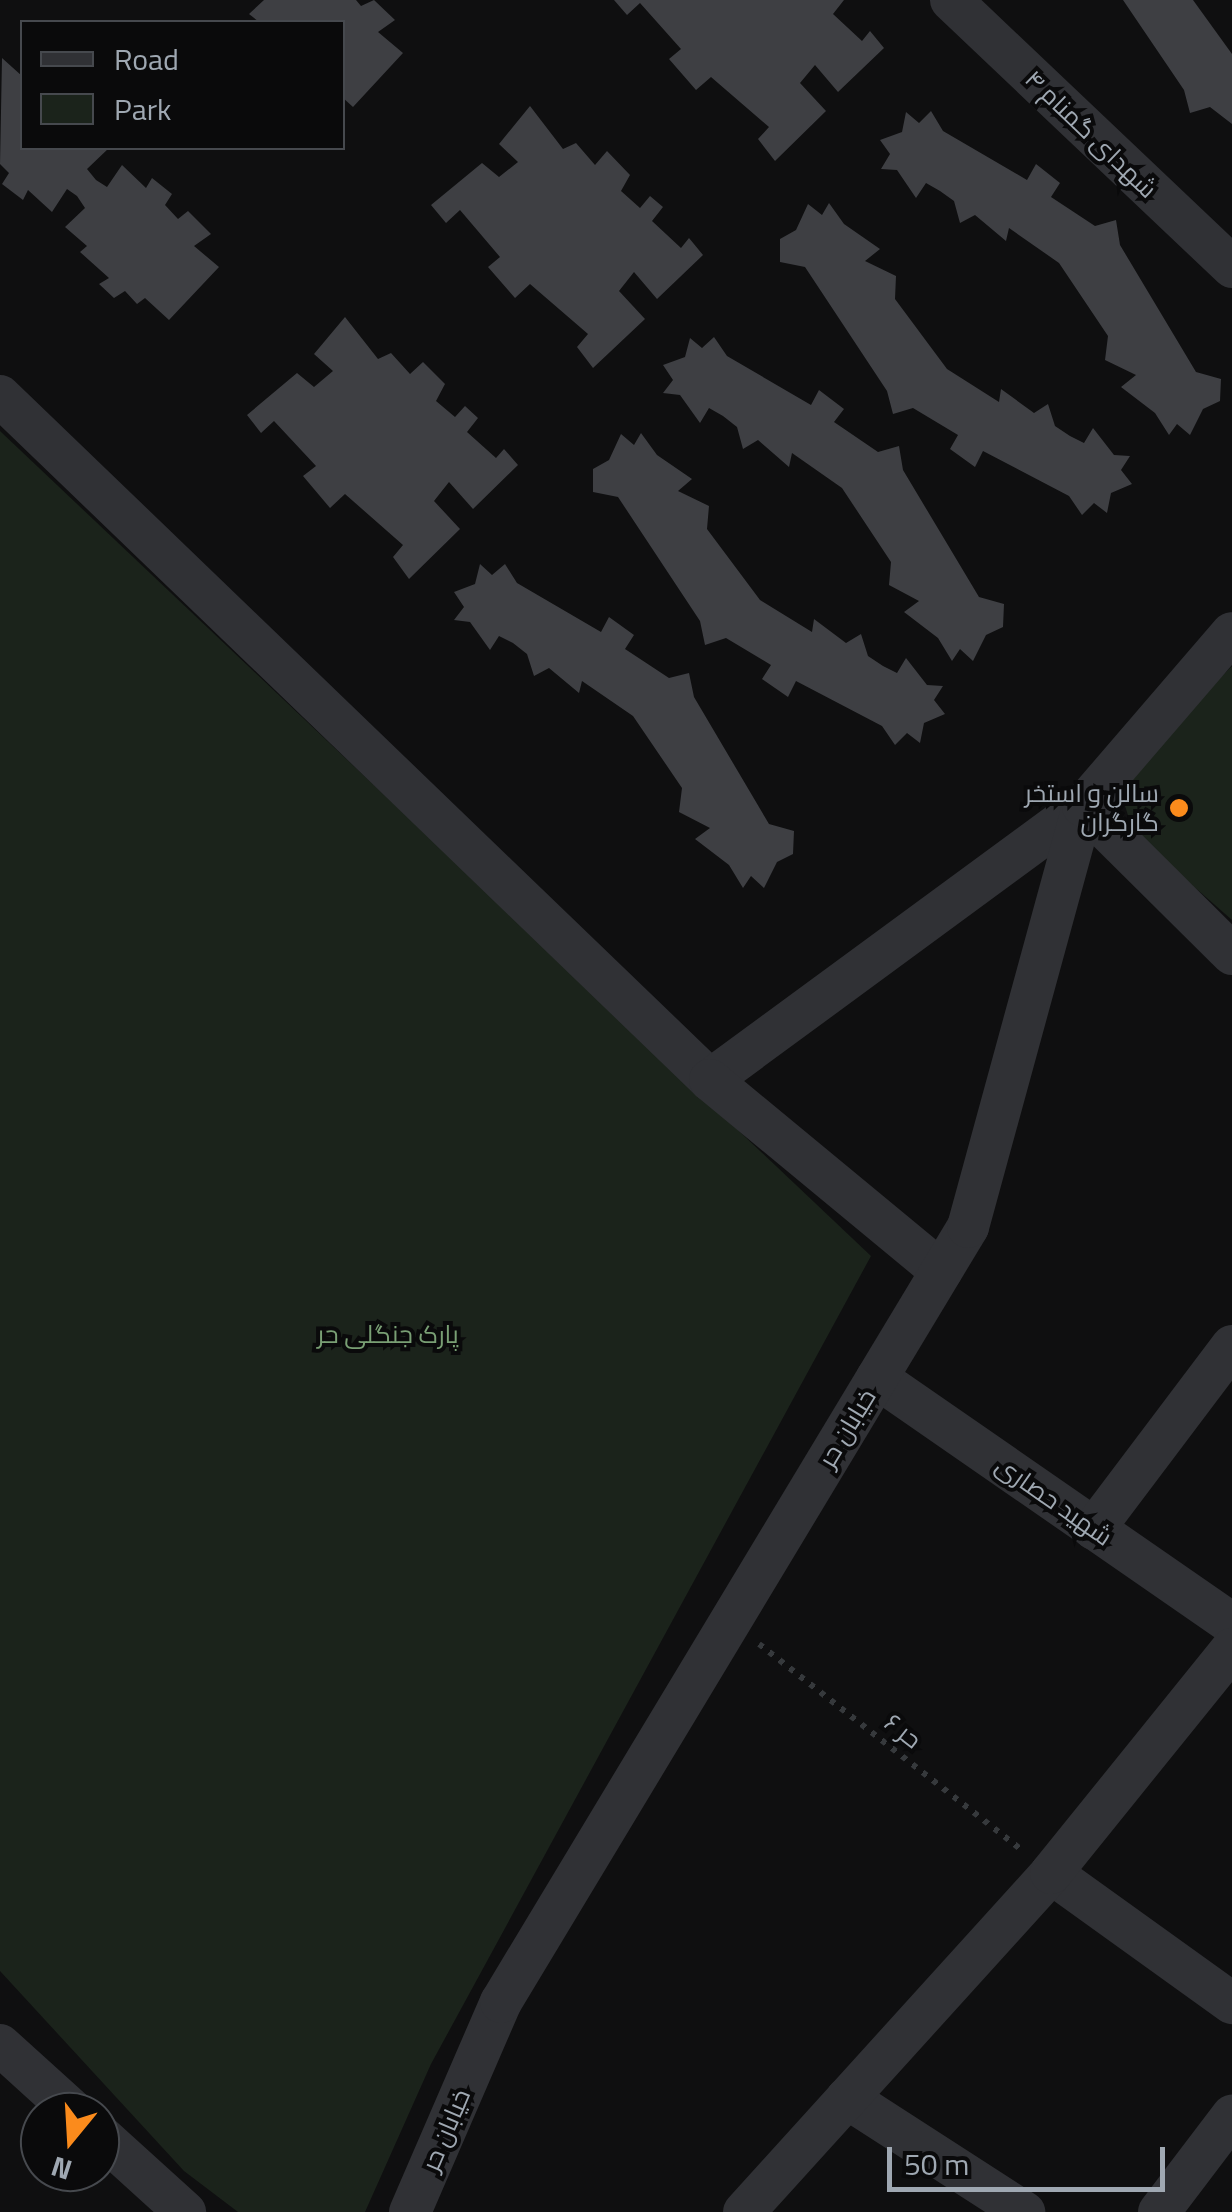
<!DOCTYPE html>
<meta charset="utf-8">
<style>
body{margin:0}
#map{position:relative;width:1232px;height:2212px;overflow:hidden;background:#0f0f10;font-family:"Titillium Web",Cairo,sans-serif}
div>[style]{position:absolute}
.green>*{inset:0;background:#1b231b}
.building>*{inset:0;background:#3e3f43}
.path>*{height:6px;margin-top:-3px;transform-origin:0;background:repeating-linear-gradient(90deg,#36393c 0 5px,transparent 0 13px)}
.minor>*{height:42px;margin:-21px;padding:0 21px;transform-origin:21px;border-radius:21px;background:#303135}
.dots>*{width:28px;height:28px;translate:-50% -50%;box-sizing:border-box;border:5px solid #0a0a0b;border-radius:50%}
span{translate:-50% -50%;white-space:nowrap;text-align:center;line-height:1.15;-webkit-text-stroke:8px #0a0a0b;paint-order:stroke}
.street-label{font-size:25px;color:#9fa8b2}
.poi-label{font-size:25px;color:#9fa8b2}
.right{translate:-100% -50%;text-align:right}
.park-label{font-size:25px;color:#799f74}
.legend{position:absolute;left:20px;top:20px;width:325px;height:130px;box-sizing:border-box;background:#0a0a0b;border:2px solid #46494e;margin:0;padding:12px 18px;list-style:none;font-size:30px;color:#9fa8b2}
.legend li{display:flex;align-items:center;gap:20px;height:50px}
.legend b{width:50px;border:2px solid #46494e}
.north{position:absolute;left:20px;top:2092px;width:100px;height:100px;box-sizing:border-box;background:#0a0a0b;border:2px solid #46494e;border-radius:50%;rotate:198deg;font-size:28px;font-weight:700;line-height:40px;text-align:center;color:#9fa8b2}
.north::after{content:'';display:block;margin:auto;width:35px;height:45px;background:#fb8b1c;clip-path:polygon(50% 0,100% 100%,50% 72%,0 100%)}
.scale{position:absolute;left:887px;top:2147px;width:278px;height:45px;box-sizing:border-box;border:5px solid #9fa8b2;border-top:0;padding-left:12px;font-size:30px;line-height:35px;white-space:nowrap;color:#9fa8b2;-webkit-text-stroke:8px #0a0a0b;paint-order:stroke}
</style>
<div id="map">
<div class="green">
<div style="clip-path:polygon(0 431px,871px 1256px,431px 2064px,365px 2212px,238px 2212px,184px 2171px,0 1971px)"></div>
<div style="clip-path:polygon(1232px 666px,1232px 920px,1134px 834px,1117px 781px)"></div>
</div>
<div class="building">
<div style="clip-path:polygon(264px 0,356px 0,361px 6px,374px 0,395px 20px,378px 32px,403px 53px,353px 107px,342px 97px,342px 22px,259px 22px,249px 14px)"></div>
<div style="clip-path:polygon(614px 0,844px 0,833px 14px,862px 41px,870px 31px,884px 48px,838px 92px,815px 65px,800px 83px,826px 111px,775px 161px,758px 139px,769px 127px,711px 77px,696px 90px,669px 59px,681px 49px,640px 3px,627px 15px)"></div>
<div style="clip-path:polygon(1123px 0,1193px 0,1232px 54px,1232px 124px,1210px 107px,1190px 113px,1184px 90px)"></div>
<div style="clip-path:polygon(2px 58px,22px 76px,22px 148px,109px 148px,87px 169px,96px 180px,107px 187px,122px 165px,146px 188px,152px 178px,172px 194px,165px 205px,178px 219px,188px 211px,211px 234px,194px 246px,219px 267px,169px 320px,145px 298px,137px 304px,125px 291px,114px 298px,99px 284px,109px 278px,80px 252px,87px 246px,65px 227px,85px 208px,77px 196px,67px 189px,52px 212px,28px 190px,23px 200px,2px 184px,9px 173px,0 164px)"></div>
<div style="clip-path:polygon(530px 106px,563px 149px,576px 143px,595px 165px,607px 151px,630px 175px,621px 191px,640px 208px,650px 196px,663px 207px,652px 221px,681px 248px,689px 238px,703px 255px,657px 299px,634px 272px,619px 291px,645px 319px,593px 368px,577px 347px,588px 334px,530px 284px,515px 298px,488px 267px,500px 257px,460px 210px,446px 223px,431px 205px,482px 163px,499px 177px,518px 162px,499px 144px)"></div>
<div style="clip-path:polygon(931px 111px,943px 131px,1027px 180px,1036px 164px,1060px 183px,1051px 197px,1095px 226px,1116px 220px,1120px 245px,1196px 372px,1221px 379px,1220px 401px,1203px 409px,1190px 435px,1177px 424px,1169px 435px,1155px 413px,1121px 387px,1136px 375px,1105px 360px,1108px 336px,1059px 263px,1009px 228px,1006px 241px,975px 215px,960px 223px,954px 201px,940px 191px,926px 183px,916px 198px,897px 170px,881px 169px,890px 154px,880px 140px,902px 132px,906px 112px,919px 123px)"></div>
<div style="clip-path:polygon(829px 203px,844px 224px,880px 249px,865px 261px,896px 276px,895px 299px,947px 369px,999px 402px,1001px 389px,1034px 413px,1048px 404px,1055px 426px,1070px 436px,1084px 443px,1093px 428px,1114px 455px,1130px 456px,1121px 470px,1132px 484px,1111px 493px,1107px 513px,1094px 503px,1082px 515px,1069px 496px,983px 451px,975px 467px,950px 449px,958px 435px,913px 408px,893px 414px,887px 391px,805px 267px,780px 262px,780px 239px,796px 230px,808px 204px,822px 215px)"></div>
<div style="clip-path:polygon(345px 317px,378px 359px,391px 353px,410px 374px,423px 362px,445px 384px,436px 401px,455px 417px,465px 406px,478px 418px,467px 432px,496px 458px,504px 449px,518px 465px,473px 509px,449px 482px,434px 501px,460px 529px,409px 579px,393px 557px,403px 545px,345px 494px,330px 508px,303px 476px,316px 466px,274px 421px,261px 433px,247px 415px,297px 373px,314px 387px,333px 371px,314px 354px)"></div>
<div style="clip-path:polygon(714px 337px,727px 356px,811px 405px,819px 390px,844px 409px,834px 422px,878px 452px,899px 446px,903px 470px,979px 597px,1004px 604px,1003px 627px,986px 635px,973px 661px,960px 649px,952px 661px,938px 638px,904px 612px,919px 601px,889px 585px,891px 562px,842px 488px,792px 453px,789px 467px,758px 440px,743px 449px,737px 427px,723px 416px,709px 408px,700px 423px,680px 395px,663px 393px,673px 380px,663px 365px,685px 357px,690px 338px,702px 348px)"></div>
<div style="clip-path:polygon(641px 433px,657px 455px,692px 479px,678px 491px,709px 506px,707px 529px,760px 600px,812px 632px,814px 619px,846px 643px,861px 634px,868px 656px,883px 666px,897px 673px,906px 658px,927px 685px,943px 686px,934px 700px,945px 714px,924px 723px,920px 743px,907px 733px,895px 745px,882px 726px,796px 681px,788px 697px,762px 679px,771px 665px,726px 638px,705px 645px,700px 621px,618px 497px,593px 492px,593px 469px,609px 460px,621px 434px,634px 445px)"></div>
<div style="clip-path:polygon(480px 564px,492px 575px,505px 564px,517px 583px,601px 632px,609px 617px,634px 635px,625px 649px,669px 678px,689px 673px,694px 697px,769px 824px,794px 831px,793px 854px,777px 862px,764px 888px,751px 876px,743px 888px,729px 865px,695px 839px,710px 828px,679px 812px,682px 788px,633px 716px,582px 681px,579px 693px,549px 668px,534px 676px,527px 654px,513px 643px,499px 636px,490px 650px,470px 622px,454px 620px,464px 607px,454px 592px,475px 584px)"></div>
</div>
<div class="path">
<div style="left:759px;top:1644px;width:332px;rotate:38.1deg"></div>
</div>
<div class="minor">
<div style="left:951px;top:0;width:388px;rotate:43.5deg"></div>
<div style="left:0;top:396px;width:986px;rotate:43.93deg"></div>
<div style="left:710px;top:1080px;width:463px;rotate:-36.3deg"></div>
<div style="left:1083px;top:806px;width:210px;rotate:44.8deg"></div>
<div style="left:710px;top:1080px;width:300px;rotate:39.6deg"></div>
<div style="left:877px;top:1378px;width:432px;rotate:34.7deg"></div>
<div style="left:1094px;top:1529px;width:229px;rotate:-53deg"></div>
<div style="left:1051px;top:1873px;width:223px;rotate:35.7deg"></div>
<div style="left:0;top:2045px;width:100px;rotate:42.2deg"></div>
<div style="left:847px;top:2098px;width:211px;rotate:32.8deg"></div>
<div style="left:100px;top:2135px;width:115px;rotate:42.2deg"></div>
<div style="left:410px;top:2212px;width:229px;rotate:-66.6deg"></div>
<div style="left:501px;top:2002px;width:905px;rotate:-58.93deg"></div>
<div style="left:968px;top:1227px;width:436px;rotate:-74.7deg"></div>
<div style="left:1083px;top:806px;width:228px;rotate:-49.3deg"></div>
<div style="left:744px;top:2212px;width:457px;rotate:-47.8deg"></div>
<div style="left:1051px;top:1873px;width:288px;rotate:-51.1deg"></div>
<div style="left:1159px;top:2212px;width:121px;rotate:-52.8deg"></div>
</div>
<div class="dots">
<div style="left:1179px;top:808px;background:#fb8b1c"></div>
</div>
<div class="street-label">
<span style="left:1091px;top:134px;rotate:44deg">شهدای گمنام ۴</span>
<span style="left:847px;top:1428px;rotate:-59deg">خیابان حر</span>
<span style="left:1054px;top:1501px;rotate:35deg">شهید حصاری</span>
<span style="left:903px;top:1731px;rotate:38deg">حر ۶</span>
<span style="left:446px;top:2130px;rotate:-67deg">خیابان حر</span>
</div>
<div class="poi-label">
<span class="right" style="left:1159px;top:808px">سالن و استخر<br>گارگران</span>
</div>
<div class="park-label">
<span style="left:388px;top:1334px">پارک جنگلی حر</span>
</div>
<ul class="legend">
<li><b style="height:12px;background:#303135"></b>Road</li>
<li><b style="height:28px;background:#1b231b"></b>Park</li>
</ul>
<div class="north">N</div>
<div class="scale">50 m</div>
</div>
